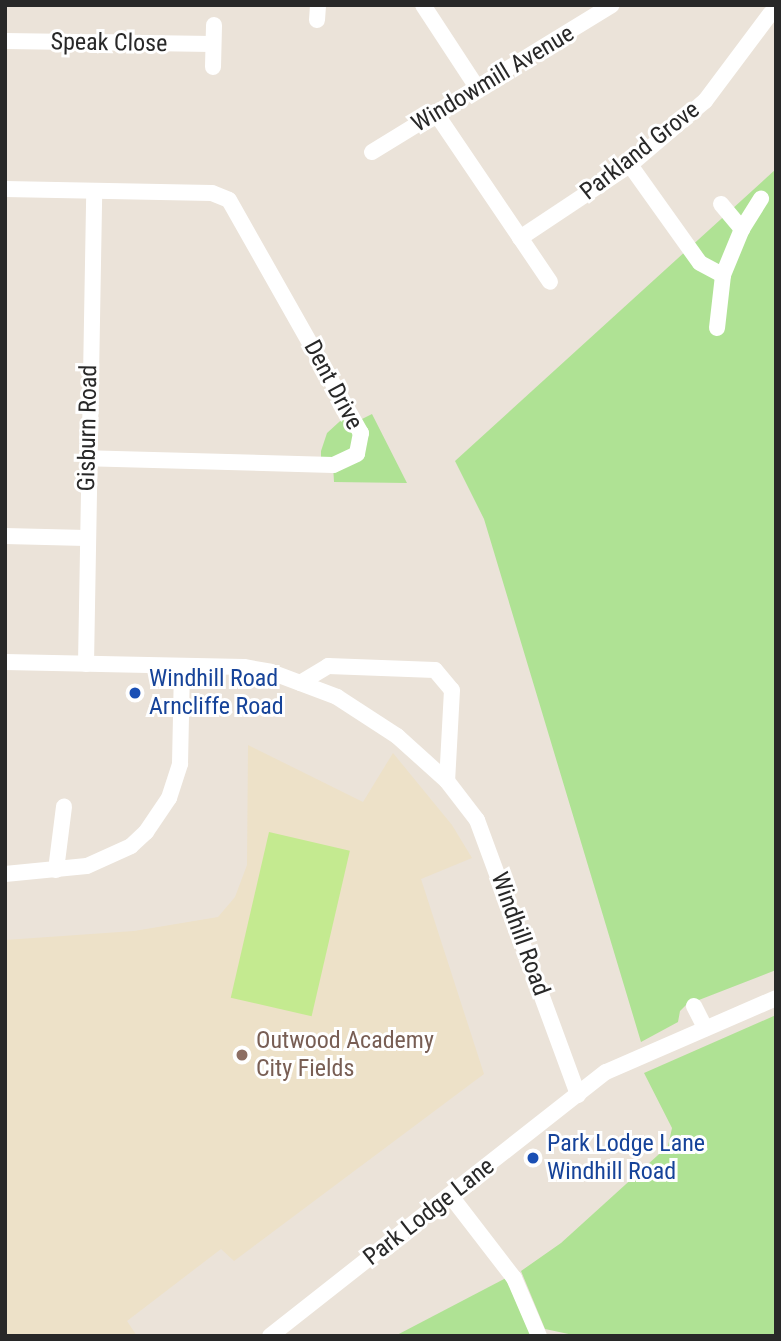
<!DOCTYPE html>
<style>
body{margin:0}
#map{position:relative;width:781px;height:1341px;overflow:hidden;background:#ebe3d9;font-family:"Roboto Condensed",sans-serif}
div>[style]{position:absolute}
.education>*{inset:0;background:#ede1c8}
.green>*{inset:0;background:#afe294}
.pitch>*{inset:0;background:#c4ea90;transform-origin:0 0}
.minor>*{height:16px;margin:-8px;padding:0 8px;transform-origin:8px;border-radius:8px;background:#fff}
.dots>*{width:19px;height:19px;translate:-50% -50%;box-sizing:border-box;border:4px solid #fff;border-radius:50%}
span{translate:-50% -50%;white-space:nowrap;text-align:center;line-height:1.15;-webkit-text-stroke:6px #fff;paint-order:stroke}
.street-label{font-size:24px;color:#282828}
.transit-label{font-size:24px;color:#164399}
.left{translate:0 -50%;text-align:left}
.education-label{font-size:24px;color:#785e54}
.frame{position:absolute;inset:0;border:7px solid #282828;pointer-events:none}
</style>
<div id="map">
<div class="education">
<div style="clip-path:polygon(248px 745px,363px 802px,393px 753px,452px 825px,472px 858px,421px 879px,484px 1074px,234px 1261px,221px 1249px,127px 1321px,137px 1336px,5px 1336px,5px 940px,134px 931px,218px 917px,235px 897px,247px 865px)"></div>
</div>
<div class="green">
<div style="clip-path:polygon(776px 169px,776px 970px,686px 1005px,680px 1011px,678px 1022px,641px 1042px,484px 519px,455px 461px)"></div>
<div style="clip-path:polygon(350px 412px,356px 422px,372px 414px,407px 483px,334px 482px,333px 465px,321px 466px,321px 451px,327px 433px)"></div>
<div style="clip-path:polygon(776px 1015px,776px 1336px,578px 1336px,545px 1329px,521px 1271px,561px 1243px,668px 1146px,672px 1128px,644px 1073px)"></div>
<div style="clip-path:polygon(506px 1278px,531px 1336px,395px 1336px)"></div>
</div>
<div class="pitch">
<div style="left:269px;top:832px;width:83px;height:170px;rotate:13deg"></div>
</div>
<div class="minor">
<div style="left:423px;top:5px;width:97px;rotate:56.8deg"></div>
<div style="left:317px;top:20px;width:15px;rotate:-86deg"></div>
<div style="left:5px;top:41px;width:208px;rotate:0.8deg"></div>
<div style="left:213px;top:67px;width:42px;rotate:-88.6deg"></div>
<div style="left:435px;top:112px;width:205px;rotate:55.9deg"></div>
<div style="left:372px;top:152px;width:281px;rotate:-31.5deg"></div>
<div style="left:630px;top:165px;width:120px;rotate:54.5deg"></div>
<div style="left:700px;top:263px;width:26px;rotate:28deg"></div>
<div style="left:5px;top:189px;width:207px;rotate:1.1deg"></div>
<div style="left:212px;top:193px;width:18px;rotate:22deg"></div>
<div style="left:229px;top:200px;width:268px;rotate:60.5deg"></div>
<div style="left:361px;top:433px;width:21px;rotate:101deg"></div>
<div style="left:357px;top:454px;width:26px;rotate:155deg"></div>
<div style="left:333px;top:465px;width:245px;rotate:-178.4deg"></div>
<div style="left:721px;top:204px;width:33px;rotate:50deg"></div>
<div style="left:520px;top:238px;width:132px;rotate:-33.6deg"></div>
<div style="left:630px;top:165px;width:99px;rotate:-40.5deg"></div>
<div style="left:705px;top:101px;width:109px;rotate:-53.2deg"></div>
<div style="left:717px;top:328px;width:53px;rotate:-83.5deg"></div>
<div style="left:723px;top:275px;width:50px;rotate:-67.6deg"></div>
<div style="left:742px;top:229px;width:36px;rotate:-58deg"></div>
<div style="left:5px;top:536px;width:81px;rotate:1.4deg"></div>
<div style="left:5px;top:662px;width:239px;rotate:1.2deg"></div>
<div style="left:244px;top:667px;width:27px;rotate:10deg"></div>
<div style="left:271px;top:672px;width:71px;rotate:20.7deg"></div>
<div style="left:337px;top:697px;width:72px;rotate:33deg"></div>
<div style="left:397px;top:736px;width:67px;rotate:42deg"></div>
<div style="left:447px;top:781px;width:49px;rotate:52.4deg"></div>
<div style="left:477px;top:820px;width:293px;rotate:69.8deg"></div>
<div style="left:86px;top:664px;width:472px;rotate:-89deg"></div>
<div style="left:300px;top:683px;width:33px;rotate:-31deg"></div>
<div style="left:328px;top:666px;width:107px;rotate:2.1deg"></div>
<div style="left:435px;top:670px;width:26px;rotate:50deg"></div>
<div style="left:452px;top:690px;width:91px;rotate:93.1deg"></div>
<div style="left:56px;top:870px;width:64px;rotate:-82.8deg"></div>
<div style="left:5px;top:874px;width:82px;rotate:-5.6deg"></div>
<div style="left:87px;top:866px;width:48px;rotate:-24.4deg"></div>
<div style="left:131px;top:846px;width:21px;rotate:-43deg"></div>
<div style="left:146px;top:832px;width:41px;rotate:-55.9deg"></div>
<div style="left:169px;top:798px;width:36px;rotate:-72deg"></div>
<div style="left:180px;top:764px;width:98px;rotate:-88.8deg"></div>
<div style="left:694px;top:1006px;width:25px;rotate:63deg"></div>
<div style="left:450px;top:1195px;width:105px;rotate:52.4deg"></div>
<div style="left:514px;top:1278px;width:63px;rotate:66.7deg"></div>
<div style="left:270px;top:1336px;width:427px;rotate:-38.2deg"></div>
<div style="left:606px;top:1072px;width:185px;rotate:-23.5deg"></div>
</div>
<div class="dots">
<div style="left:135px;top:693px;background:#1a4fb4"></div>
<div style="left:242px;top:1055px;background:#8d6e63"></div>
<div style="left:533px;top:1158px;background:#1a4fb4"></div>
</div>
<div class="street-label">
<span style="left:109px;top:43px;rotate:1deg">Speak Close</span>
<span style="left:493px;top:79px;rotate:-31deg">Windowmill Avenue</span>
<span style="left:640px;top:151px;rotate:-38deg">Parkland Grove</span>
<span style="left:333px;top:385px;rotate:62deg">Dent Drive</span>
<span style="left:88px;top:428px;rotate:-89deg">Gisburn Road</span>
<span style="left:520px;top:934px;rotate:70deg">Windhill Road</span>
<span style="left:429px;top:1212px;rotate:-38deg">Park Lodge Lane</span>
</div>
<div class="transit-label">
<span class="left" style="left:149px;top:693px">Windhill Road<br>Arncliffe Road</span>
<span class="left" style="left:547px;top:1158px">Park Lodge Lane<br>Windhill Road</span>
</div>
<div class="education-label">
<span class="left" style="left:256px;top:1055px">Outwood Academy<br>City Fields</span>
</div>
<div class="frame"></div>
</div>
